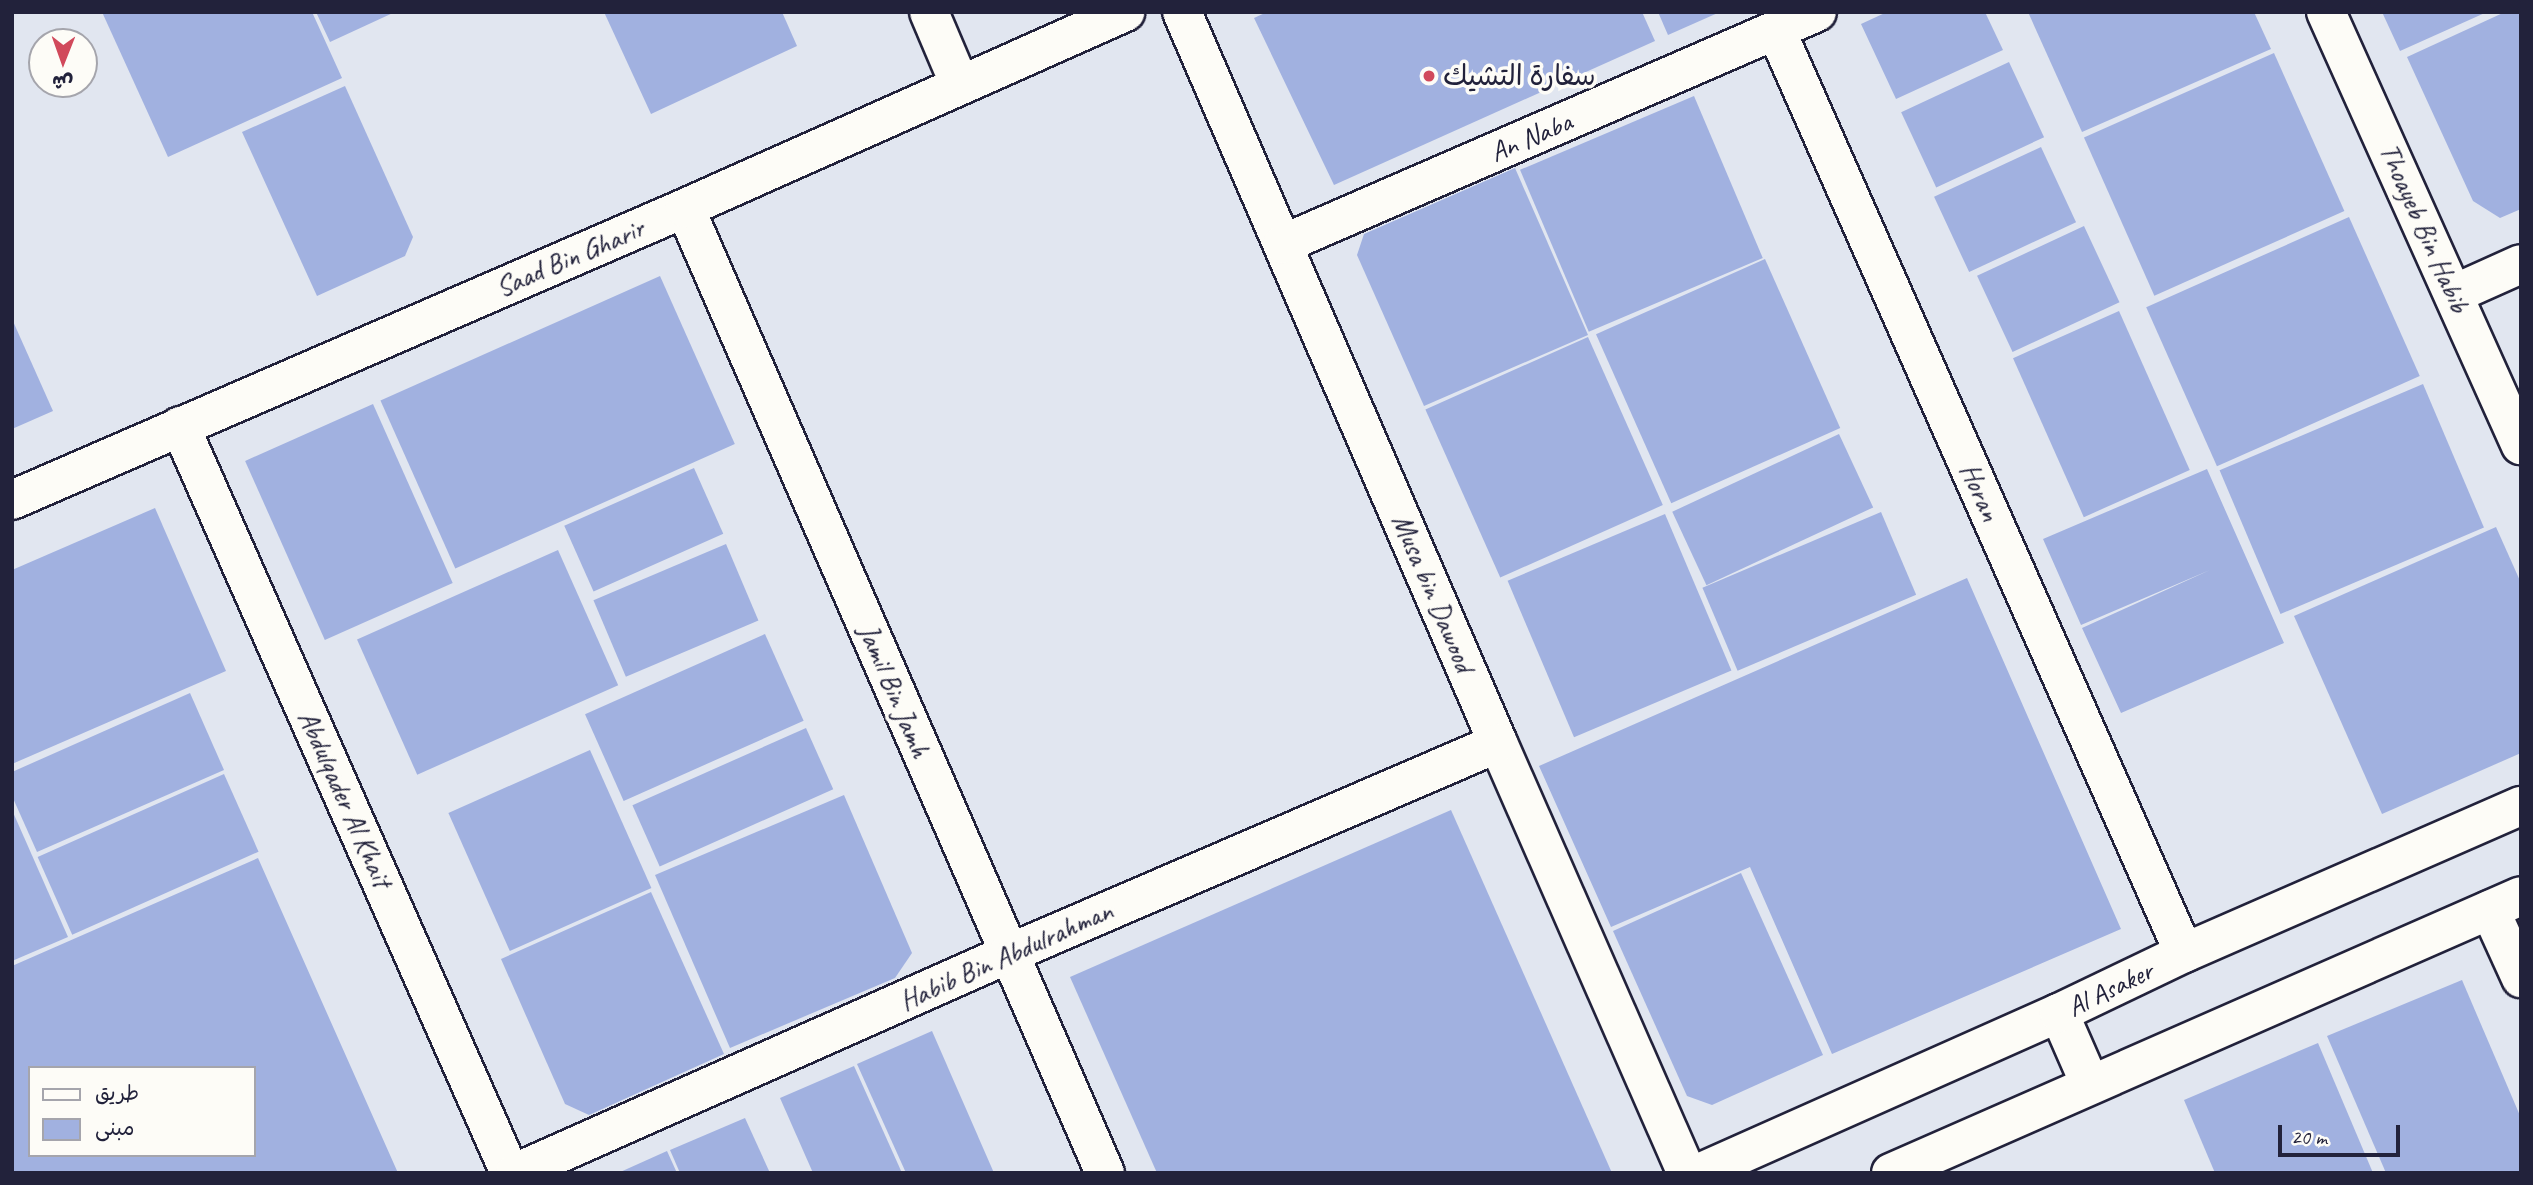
<!DOCTYPE html>
<meta charset="utf-8">
<style>
body{margin:0}
#map{position:relative;width:2533px;height:1185px;overflow:hidden;background:#e1e6f0;font-family:Caveat,"Playpen Sans Arabic",sans-serif}
div>[style]{position:absolute}
.building>*{inset:0;background:#a1b1e0;transform-origin:0 0}
.roads{filter:drop-shadow(2px 0 #22223b) drop-shadow(-2px 0 #22223b) drop-shadow(0 2px #22223b) drop-shadow(0 -2px #22223b)}
.minor>*{height:38px;margin:-19px;padding:0 19px;transform-origin:19px;border-radius:19px;background:#fdfcf7}
.dots>*{width:19px;height:19px;translate:-50% -50%;box-sizing:border-box;border:4px solid #fdfcf7;border-radius:50%}
span{translate:-50% -50%;white-space:nowrap;text-align:center;line-height:1.15;-webkit-text-stroke:7px #fdfcf7;paint-order:stroke}
.poi-label{font-size:28px;color:#22223b}
.left{translate:0 -50%;text-align:left}
.street-label{font-size:28px;color:#22223b}
.frame{position:absolute;inset:0;border:14px solid #22223b;pointer-events:none}
.legend{position:absolute;left:28px;top:1066px;width:228px;height:91px;box-sizing:border-box;background:#fdfcf7;border:2px solid #a5a5ac;margin:0;padding:9px 12px;list-style:none;font-size:21px;color:#22223b}
.legend li{display:flex;align-items:center;gap:14px;height:35px}
.legend b{width:35px;border:2px solid #a5a5ac}
.north{position:absolute;left:28px;top:28px;width:70px;height:70px;box-sizing:border-box;background:#fdfcf7;border:2px solid #a5a5ac;border-radius:50%;rotate:181deg;font-size:19px;font-weight:700;line-height:28px;text-align:center;color:#22223b}
.north::after{content:'';display:block;margin:auto;width:24px;height:32px;background:#d1495b;clip-path:polygon(50% 0,100% 100%,50% 72%,0 100%)}
.scale{position:absolute;left:2278px;top:1125px;width:122px;height:32px;box-sizing:border-box;border:4px solid #22223b;border-top:0;padding-left:9px;font-size:21px;line-height:24px;white-space:nowrap;color:#22223b;-webkit-text-stroke:5px #fdfcf7;paint-order:stroke}
</style>
<div id="map">
<div class="building">
<div style="clip-path:polygon(102px 12px,312px 12px,342px 78px,168px 157px)"></div>
<div style="clip-path:polygon(316px 12px,395px 12px,330px 42px)"></div>
<div style="clip-path:polygon(604px 12px,782px 12px,797px 46px,651px 114px)"></div>
<div style="clip-path:polygon(1267px 12px,1642px 12px,1655px 41px,1334px 185px,1254px 18px)"></div>
<div style="clip-path:polygon(1658px 12px,1720px 12px,1668px 35px)"></div>
<div style="clip-path:polygon(1887px 12px,1985px 12px,2003px 50px,1896px 99px,1861px 24px)"></div>
<div style="clip-path:polygon(2028px 12px,2254px 12px,2271px 49px,2082px 132px)"></div>
<div style="clip-path:polygon(2382px 12px,2487px 12px,2400px 51px)"></div>
<div style="clip-path:polygon(2505px 12px,2521px 12px,2521px 209px,2500px 218px,2473px 201px,2407px 57px)"></div>
<div style="left:2274px;top:53px;width:173px;height:208px;rotate:66deg"></div>
<div style="left:2009px;top:62px;width:83px;height:119px;rotate:65deg"></div>
<div style="clip-path:polygon(345px 86px,413px 237px,405px 256px,317px 296px,242px 132px)"></div>
<div style="left:1694px;top:96px;width:176px;height:189px;rotate:67deg"></div>
<div style="left:2041px;top:147px;width:83px;height:118px;rotate:65deg"></div>
<div style="clip-path:polygon(1515px 168px,1588px 335px,1424px 406px,1357px 255px,1364px 234px)"></div>
<div style="left:2349px;top:217px;width:174px;height:222px;rotate:66deg"></div>
<div style="left:2084px;top:226px;width:84px;height:118px;rotate:65deg"></div>
<div style="left:1765px;top:259px;width:185px;height:185px;rotate:66deg"></div>
<div style="left:660px;top:276px;width:184px;height:306px;rotate:66deg"></div>
<div style="left:2119px;top:311px;width:174px;height:116px;rotate:66deg"></div>
<div style="clip-path:polygon(12px 319px,53px 411px,12px 429px)"></div>
<div style="left:1588px;top:337px;width:184px;height:178px;rotate:66deg"></div>
<div style="left:2423px;top:384px;width:156px;height:221px;rotate:67deg"></div>
<div style="left:373px;top:404px;width:196px;height:140px;rotate:66deg"></div>
<div style="left:1839px;top:434px;width:81px;height:184px;rotate:65deg"></div>
<div style="left:694px;top:468px;width:72px;height:142px;rotate:66deg"></div>
<div style="clip-path:polygon(2207px 469px,2284px 643px,2121px 713px,2082px 628px,2210px 570px,2081px 625px,2043px 539px)"></div>
<div style="clip-path:polygon(155px 508px,226px 671px,12px 764px,12px 570px)"></div>
<div style="left:1881px;top:512px;width:90px;height:194px;rotate:67deg"></div>
<div style="left:1665px;top:514px;width:170px;height:171px;rotate:67deg"></div>
<div style="clip-path:polygon(2496px 527px,2521px 583px,2521px 753px,2382px 814px,2294px 616px)"></div>
<div style="left:726px;top:544px;width:83px;height:144px;rotate:67deg"></div>
<div style="left:558px;top:550px;width:148px;height:220px;rotate:66deg"></div>
<div style="clip-path:polygon(1967px 578px,2121px 929px,1832px 1054px,1750px 867px,1611px 927px,1539px 766px)"></div>
<div style="left:765px;top:634px;width:95px;height:197px;rotate:66deg"></div>
<div style="clip-path:polygon(190px 693px,224px 770px,37px 852px,12px 796px,12px 772px)"></div>
<div style="left:806px;top:728px;width:67px;height:190px;rotate:66deg"></div>
<div style="left:590px;top:750px;width:151px;height:155px;rotate:66deg"></div>
<div style="left:224px;top:774px;width:85px;height:204px;rotate:66deg"></div>
<div style="clip-path:polygon(844px 795px,912px 953px,895px 978px,730px 1048px,655px 875px)"></div>
<div style="clip-path:polygon(12px 810px,68px 937px,12px 961px)"></div>
<div style="clip-path:polygon(1451px 810px,1612px 1173px,1157px 1173px,1070px 977px)"></div>
<div style="clip-path:polygon(evenodd,258px 858px,398px 1173px,12px 1173px,12px 966px,258px 858px,30px 1068px,254px 1068px,254px 1155px,30px 1155px,30px 1068px)"></div>
<div style="clip-path:polygon(1741px 873px,1823px 1055px,1712px 1105px,1687px 1096px,1613px 931px)"></div>
<div style="clip-path:polygon(651px 892px,724px 1054px,589px 1115px,565px 1104px,501px 959px)"></div>
<div style="clip-path:polygon(2462px 980px,2521px 1118px,2521px 1173px,2386px 1173px,2327px 1036px)"></div>
<div style="clip-path:polygon(932px 1031px,994px 1173px,906px 1173px,857px 1064px)"></div>
<div style="clip-path:polygon(2318px 1043px,2373px 1173px,2215px 1173px,2184px 1100px)"></div>
<div style="clip-path:polygon(854px 1066px,902px 1173px,813px 1173px,780px 1098px)"></div>
<div style="clip-path:polygon(745px 1118px,770px 1173px,680px 1173px,670px 1150px)"></div>
<div style="clip-path:polygon(667px 1151px,677px 1173px,618px 1173px)"></div>
</div>
<div class="roads">
<div class="minor">
<div style="left:929px;top:12px;width:79px;rotate:67deg"></div>
<div style="left:1182px;top:12px;width:796px;rotate:66.62deg"></div>
<div style="left:1498px;top:743px;width:470px;rotate:66.3deg"></div>
<div style="left:2326px;top:12px;width:475px;rotate:65.8deg"></div>
<div style="left:1776px;top:30px;width:1009px;rotate:66.15deg"></div>
<div style="left:685px;top:208px;width:1052px;rotate:66.48deg"></div>
<div style="left:1283px;top:244px;width:582px;rotate:-23.48deg"></div>
<div style="left:2454px;top:294px;width:73px;rotate:-24.1deg"></div>
<div style="left:180px;top:426px;width:817px;rotate:66.17deg"></div>
<div style="left:12px;top:500px;width:734px;rotate:-23.45deg"></div>
<div style="left:685px;top:208px;width:482px;rotate:-24deg"></div>
<div style="left:2490px;top:910px;width:75px;rotate:65.5deg"></div>
<div style="left:2059px;top:1013px;width:77px;rotate:66.4deg"></div>
<div style="left:515px;top:1173px;width:539px;rotate:-23.95deg"></div>
<div style="left:1008px;top:954px;width:533px;rotate:-23.3deg"></div>
<div style="left:1699px;top:1173px;width:394px;rotate:-24deg"></div>
<div style="left:2059px;top:1013px;width:139px;rotate:-25.6deg"></div>
<div style="left:2184px;top:953px;width:368px;rotate:-23.6deg"></div>
<div style="left:1891px;top:1173px;width:688px;rotate:-23.73deg"></div>
</div>
</div>
<div class="dots">
<div style="left:1429px;top:76px;background:#d1495b"></div>
</div>
<div class="poi-label">
<span class="left" style="left:1443px;top:76px">سفارة التشيك</span>
</div>
<div class="street-label">
<span style="left:1531px;top:137px;rotate:-23deg">An Naba</span>
<span style="left:2424px;top:228px;rotate:66deg">Thoayeb Bin Habib</span>
<span style="left:570px;top:258px;rotate:-23deg">Saad Bin Gharir</span>
<span style="left:1980px;top:492px;rotate:66deg">Horan</span>
<span style="left:1433px;top:593px;rotate:67deg">Musa bin Dawood</span>
<span style="left:894px;top:691px;rotate:67deg">Jamil Bin Jamh</span>
<span style="left:345px;top:799px;rotate:66deg">Abdulqader Al Khait</span>
<span style="left:1006px;top:956px;rotate:-24deg">Habib Bin Abdulrahman</span>
<span style="left:2110px;top:989px;rotate:-26deg">Al Asaker</span>
</div>
<div class="frame"></div>
<ul class="legend">
<li><b style="height:9px;background:#fdfcf7"></b>طريق</li>
<li><b style="height:19px;background:#a1b1e0"></b>مبنى</li>
</ul>
<div class="north">ش</div>
<div class="scale">20 m</div>
</div>
